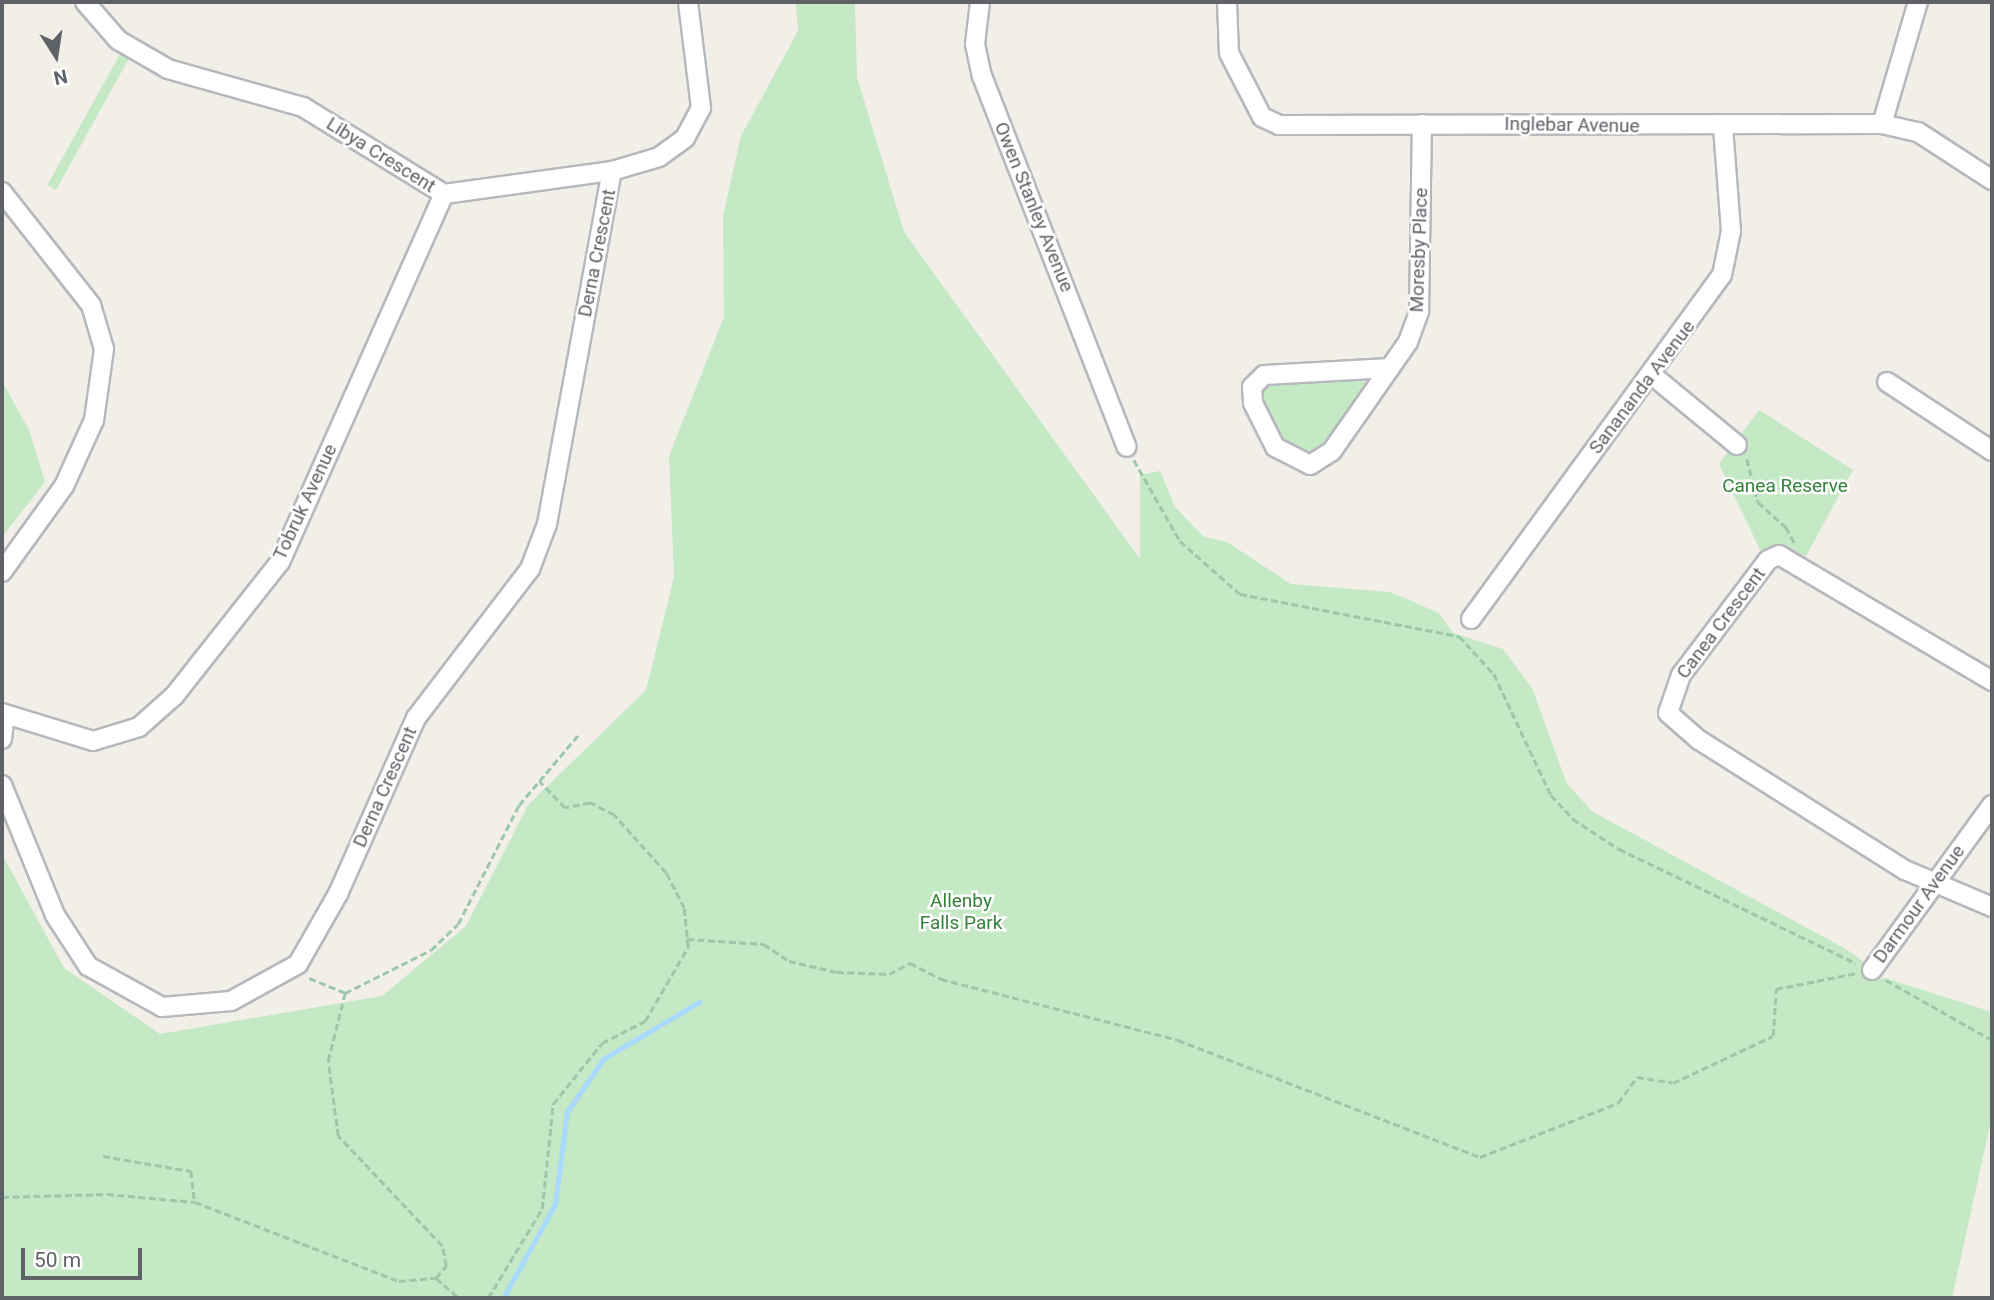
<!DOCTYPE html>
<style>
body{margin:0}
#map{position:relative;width:1994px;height:1300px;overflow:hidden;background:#f1efe8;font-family:Roboto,sans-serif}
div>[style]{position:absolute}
.green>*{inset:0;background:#c5e8c5;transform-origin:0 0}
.stream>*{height:5px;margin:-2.5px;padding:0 2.5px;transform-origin:2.5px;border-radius:2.5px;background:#aadaff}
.path>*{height:2.5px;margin-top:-1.25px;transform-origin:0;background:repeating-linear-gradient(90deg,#9cc7a9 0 7px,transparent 0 10.5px)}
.roads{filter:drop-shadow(2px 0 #b5b8bc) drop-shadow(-2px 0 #b5b8bc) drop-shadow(0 2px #b5b8bc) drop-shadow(0 -2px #b5b8bc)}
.minor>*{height:18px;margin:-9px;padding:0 9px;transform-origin:9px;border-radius:9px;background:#fff}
span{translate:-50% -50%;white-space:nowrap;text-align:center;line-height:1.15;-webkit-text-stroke:5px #fff;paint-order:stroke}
.street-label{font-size:19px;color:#5f6368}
.park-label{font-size:19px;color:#348238}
.frame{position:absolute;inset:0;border:4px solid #5f6368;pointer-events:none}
.north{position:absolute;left:21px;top:21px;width:70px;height:70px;-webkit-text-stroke:5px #fff;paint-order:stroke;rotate:168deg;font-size:19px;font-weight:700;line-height:28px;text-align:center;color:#5f6368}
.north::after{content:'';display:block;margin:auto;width:24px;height:32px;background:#5f6368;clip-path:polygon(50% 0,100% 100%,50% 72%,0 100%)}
.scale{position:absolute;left:21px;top:1248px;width:121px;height:32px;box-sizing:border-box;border:4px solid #5f6368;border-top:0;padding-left:9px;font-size:21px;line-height:24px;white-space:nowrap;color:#5f6368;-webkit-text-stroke:5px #fff;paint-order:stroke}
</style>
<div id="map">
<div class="green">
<div style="clip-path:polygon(796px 2px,855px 2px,857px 77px,904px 232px,1140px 559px,1140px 475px,1160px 471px,1175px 507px,1204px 537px,1227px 542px,1291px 584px,1390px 592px,1439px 613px,1453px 633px,1503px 649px,1532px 688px,1567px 784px,1593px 812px,1846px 949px,1865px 963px,1871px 981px,1885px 978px,1992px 1012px,1992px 1116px,1952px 1298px,2px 1298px,2px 854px,64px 968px,160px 1034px,382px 996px,466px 926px,528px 805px,646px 690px,674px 577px,669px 456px,724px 317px,723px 216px,741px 136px,798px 31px)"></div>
<div style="left:125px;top:45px;width:10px;height:160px;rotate:29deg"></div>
<div style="clip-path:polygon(1354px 379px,1370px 384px,1313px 457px,1278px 437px,1258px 389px,1269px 381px)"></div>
<div style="clip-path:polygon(2px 381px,29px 430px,45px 482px,2px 537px)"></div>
<div style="clip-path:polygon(1759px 410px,1853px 470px,1806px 556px,1784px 549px,1764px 558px,1719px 464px)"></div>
</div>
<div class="stream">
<div style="left:503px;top:1298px;width:107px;rotate:-61deg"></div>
<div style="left:555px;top:1204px;width:93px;rotate:-82.6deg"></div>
<div style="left:567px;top:1112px;width:64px;rotate:-55.8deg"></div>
<div style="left:603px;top:1059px;width:112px;rotate:-30.7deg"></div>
</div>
<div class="path">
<div style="left:1747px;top:459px;width:44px;rotate:75.7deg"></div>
<div style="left:1758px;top:502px;width:38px;rotate:42deg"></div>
<div style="left:1786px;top:527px;width:19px;rotate:62deg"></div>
<div style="left:1134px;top:460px;width:93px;rotate:60.4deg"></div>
<div style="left:1180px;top:541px;width:80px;rotate:41.5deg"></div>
<div style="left:1240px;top:594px;width:223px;rotate:10.9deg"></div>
<div style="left:1459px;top:636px;width:52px;rotate:47.4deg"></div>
<div style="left:1494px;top:674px;width:134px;rotate:64.8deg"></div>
<div style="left:1551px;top:795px;width:33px;rotate:47deg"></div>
<div style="left:1573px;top:819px;width:55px;rotate:33.1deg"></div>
<div style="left:1619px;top:849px;width:263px;rotate:25.7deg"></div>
<div style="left:687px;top:939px;width:77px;rotate:3.7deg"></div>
<div style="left:764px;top:944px;width:30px;rotate:34deg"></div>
<div style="left:789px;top:961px;width:49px;rotate:12.9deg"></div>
<div style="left:837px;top:972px;width:52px;rotate:2.2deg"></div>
<div style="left:889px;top:974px;width:24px;rotate:-28deg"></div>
<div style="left:910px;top:963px;width:35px;rotate:27deg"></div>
<div style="left:941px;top:979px;width:245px;rotate:14.4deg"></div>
<div style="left:1178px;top:1040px;width:324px;rotate:21.2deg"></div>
<div style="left:1480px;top:1157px;width:148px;rotate:-21.4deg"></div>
<div style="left:1618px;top:1103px;width:32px;rotate:-54deg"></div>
<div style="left:1637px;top:1077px;width:36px;rotate:9deg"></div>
<div style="left:1673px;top:1083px;width:110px;rotate:-25.2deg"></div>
<div style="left:1773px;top:1036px;width:47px;rotate:-86.3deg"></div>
<div style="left:1776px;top:989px;width:82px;rotate:-11.3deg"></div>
<div style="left:1886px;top:980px;width:122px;rotate:29.5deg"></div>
<div style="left:345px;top:993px;width:96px;rotate:-26.6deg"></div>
<div style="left:431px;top:950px;width:37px;rotate:-44deg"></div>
<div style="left:458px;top:924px;width:134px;rotate:-62.9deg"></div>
<div style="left:519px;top:805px;width:93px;rotate:-49.8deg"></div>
<div style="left:103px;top:1156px;width:89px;rotate:9.7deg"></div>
<div style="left:191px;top:1171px;width:31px;rotate:83deg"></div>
<div style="left:2px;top:1197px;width:105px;rotate:-1.6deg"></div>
<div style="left:107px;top:1194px;width:88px;rotate:5.2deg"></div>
<div style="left:195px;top:1202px;width:219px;rotate:21.2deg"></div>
<div style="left:399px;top:1281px;width:37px;rotate:-5deg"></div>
<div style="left:436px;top:1278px;width:16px;rotate:-50deg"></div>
<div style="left:446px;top:1266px;width:20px;rotate:-101deg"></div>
<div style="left:442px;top:1246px;width:151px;rotate:-133.4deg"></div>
<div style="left:338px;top:1136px;width:76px;rotate:-97.6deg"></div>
<div style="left:328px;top:1061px;width:70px;rotate:-76deg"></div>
<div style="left:345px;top:993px;width:40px;rotate:-158deg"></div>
<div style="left:436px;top:1278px;width:30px;rotate:41deg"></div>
<div style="left:488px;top:1298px;width:104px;rotate:-58.8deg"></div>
<div style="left:542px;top:1209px;width:106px;rotate:-84deg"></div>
<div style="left:553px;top:1104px;width:78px;rotate:-51.2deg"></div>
<div style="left:602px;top:1043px;width:48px;rotate:-27.1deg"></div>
<div style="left:645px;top:1021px;width:86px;rotate:-59.8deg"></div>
<div style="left:688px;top:947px;width:39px;rotate:-96deg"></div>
<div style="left:684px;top:908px;width:39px;rotate:-117deg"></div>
<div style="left:666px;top:873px;width:78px;rotate:-131.9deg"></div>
<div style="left:614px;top:815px;width:27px;rotate:-153deg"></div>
<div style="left:590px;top:803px;width:25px;rotate:169deg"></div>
<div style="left:565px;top:808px;width:37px;rotate:-134deg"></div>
</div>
<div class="roads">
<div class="minor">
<div style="left:85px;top:2px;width:50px;rotate:49deg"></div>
<div style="left:118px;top:40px;width:58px;rotate:30.1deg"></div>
<div style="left:168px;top:69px;width:140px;rotate:15.7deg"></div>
<div style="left:303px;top:107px;width:166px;rotate:31.7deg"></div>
<div style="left:444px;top:194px;width:170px;rotate:-7.8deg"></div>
<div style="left:612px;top:171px;width:49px;rotate:-16.6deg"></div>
<div style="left:659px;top:157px;width:32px;rotate:-36deg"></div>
<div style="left:685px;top:138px;width:34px;rotate:-62deg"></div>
<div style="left:701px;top:108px;width:107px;rotate:-97deg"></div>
<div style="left:980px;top:2px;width:42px;rotate:96.8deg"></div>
<div style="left:975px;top:44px;width:33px;rotate:78deg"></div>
<div style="left:982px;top:76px;width:398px;rotate:68.7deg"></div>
<div style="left:1227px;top:2px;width:51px;rotate:87.8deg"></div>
<div style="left:1229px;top:53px;width:72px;rotate:62.7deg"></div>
<div style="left:1262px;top:117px;width:19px;rotate:25deg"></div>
<div style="left:1279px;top:125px;width:603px;rotate:-0.1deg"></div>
<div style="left:1882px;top:124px;width:37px;rotate:13deg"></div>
<div style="left:1918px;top:132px;width:88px;rotate:33deg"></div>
<div style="left:1882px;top:124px;width:127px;rotate:-73.6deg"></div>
<div style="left:2px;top:192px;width:144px;rotate:51.8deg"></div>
<div style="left:91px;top:305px;width:46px;rotate:73.5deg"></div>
<div style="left:104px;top:349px;width:72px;rotate:98deg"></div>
<div style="left:94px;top:420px;width:72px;rotate:114.4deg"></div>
<div style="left:64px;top:486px;width:106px;rotate:125.8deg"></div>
<div style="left:1390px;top:368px;width:126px;rotate:176.8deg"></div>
<div style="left:1264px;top:375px;width:17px;rotate:135deg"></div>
<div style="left:1252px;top:387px;width:16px;rotate:86deg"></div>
<div style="left:1253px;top:403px;width:49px;rotate:63.4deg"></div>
<div style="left:1275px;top:447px;width:39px;rotate:27deg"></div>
<div style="left:1310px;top:465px;width:26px;rotate:-32deg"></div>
<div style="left:1332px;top:451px;width:133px;rotate:-55.1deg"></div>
<div style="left:1408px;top:342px;width:33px;rotate:-70deg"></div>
<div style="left:1419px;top:311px;width:187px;rotate:-89.1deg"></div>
<div style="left:1652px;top:375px;width:110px;rotate:39.5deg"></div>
<div style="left:1887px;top:382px;width:126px;rotate:33.3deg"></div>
<div style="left:1471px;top:619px;width:426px;rotate:-53.9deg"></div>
<div style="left:1722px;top:275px;width:45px;rotate:-78.4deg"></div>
<div style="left:1731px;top:231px;width:105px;rotate:-94.4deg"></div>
<div style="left:1992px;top:681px;width:247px;rotate:-149.4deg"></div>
<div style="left:1779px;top:555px;width:12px;rotate:156deg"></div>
<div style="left:1768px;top:560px;width:144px;rotate:127.1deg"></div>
<div style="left:1681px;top:675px;width:40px;rotate:108.9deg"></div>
<div style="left:1668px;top:713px;width:41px;rotate:41.1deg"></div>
<div style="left:1699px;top:740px;width:244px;rotate:32.3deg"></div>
<div style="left:1905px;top:870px;width:95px;rotate:23deg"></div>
<div style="left:2px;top:713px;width:95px;rotate:17.1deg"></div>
<div style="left:93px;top:741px;width:48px;rotate:-16.9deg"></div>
<div style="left:139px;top:727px;width:47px;rotate:-41.5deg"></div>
<div style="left:174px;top:696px;width:171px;rotate:-51.7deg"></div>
<div style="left:280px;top:562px;width:403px;rotate:-66deg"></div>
<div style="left:2px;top:739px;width:23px;rotate:-83deg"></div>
<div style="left:2px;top:785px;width:140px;rotate:67.8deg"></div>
<div style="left:55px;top:915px;width:61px;rotate:57.1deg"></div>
<div style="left:88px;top:966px;width:85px;rotate:29deg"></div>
<div style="left:162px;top:1007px;width:69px;rotate:-5deg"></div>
<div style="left:231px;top:1001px;width:77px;rotate:-28.9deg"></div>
<div style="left:298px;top:964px;width:81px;rotate:-60.3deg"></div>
<div style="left:338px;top:894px;width:193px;rotate:-66.1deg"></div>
<div style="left:416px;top:718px;width:188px;rotate:-52.6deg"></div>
<div style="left:530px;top:569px;width:48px;rotate:-69.3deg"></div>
<div style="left:547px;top:524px;width:359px;rotate:-79.6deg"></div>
<div style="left:1872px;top:970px;width:204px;rotate:-54deg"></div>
</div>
</div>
<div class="street-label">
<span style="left:1572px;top:125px;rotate:1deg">Inglebar Avenue</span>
<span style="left:381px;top:155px;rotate:32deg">Libya Crescent</span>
<span style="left:1034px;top:207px;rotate:68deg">Owen Stanley Avenue</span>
<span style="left:1419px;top:250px;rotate:-88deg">Moresby Place</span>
<span style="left:597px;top:253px;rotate:-79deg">Derna Crescent</span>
<span style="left:1642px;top:387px;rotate:-53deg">Sanananda Avenue</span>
<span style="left:305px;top:502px;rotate:-65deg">Tobruk Avenue</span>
<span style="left:1721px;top:623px;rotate:-53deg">Canea Crescent</span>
<span style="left:385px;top:787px;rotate:-66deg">Derna Crescent</span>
<span style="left:1919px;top:904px;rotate:-54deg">Darmour Avenue</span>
</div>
<div class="park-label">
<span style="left:1785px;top:486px">Canea Reserve</span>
<span style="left:961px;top:912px">Allenby<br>Falls Park</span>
</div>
<div class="frame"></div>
<div class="north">N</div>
<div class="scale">50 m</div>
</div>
